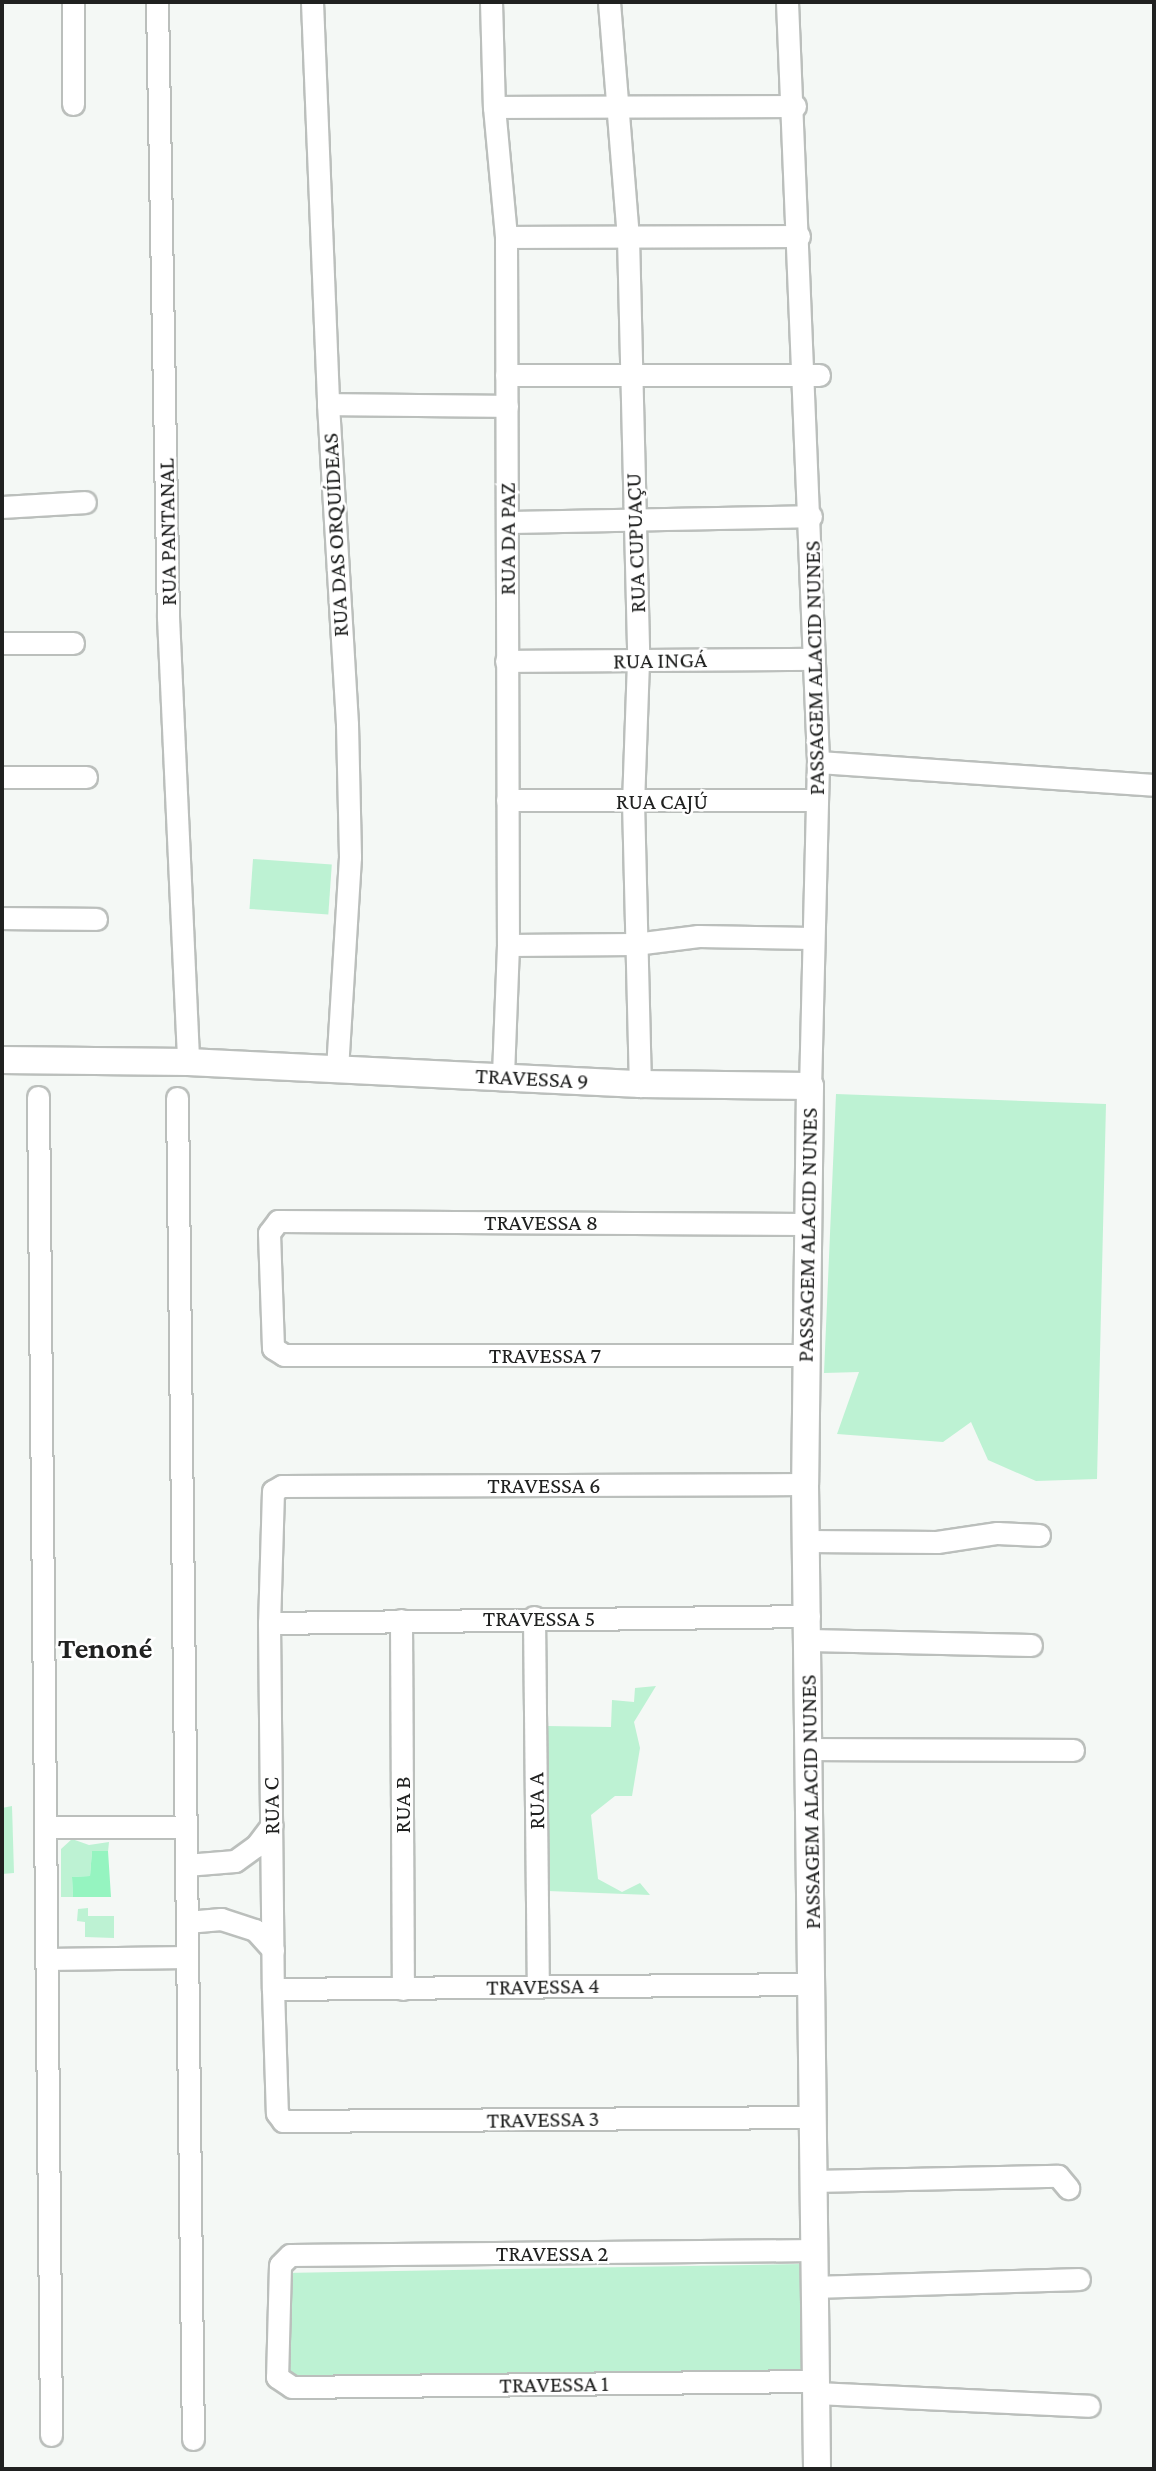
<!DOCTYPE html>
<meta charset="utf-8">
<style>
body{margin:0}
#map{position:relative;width:1156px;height:2471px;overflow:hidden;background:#f4f8f5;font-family:"Crimson Pro",serif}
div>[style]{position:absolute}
.green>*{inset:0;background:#bdf2d3;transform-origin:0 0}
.water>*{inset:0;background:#95f4c0}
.roads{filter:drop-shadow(2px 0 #bbbfbc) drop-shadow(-2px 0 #bbbfbc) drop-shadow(0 2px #bbbfbc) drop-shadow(0 -2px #bbbfbc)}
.minor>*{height:21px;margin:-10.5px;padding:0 10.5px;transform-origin:10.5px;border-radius:10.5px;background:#fff}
.tertiary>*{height:26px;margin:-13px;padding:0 13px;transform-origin:13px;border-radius:13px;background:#fff}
span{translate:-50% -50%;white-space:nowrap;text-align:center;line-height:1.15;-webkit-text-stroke:5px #fff;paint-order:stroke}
.street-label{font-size:23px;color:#202120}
.district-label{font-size:30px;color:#202120;font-weight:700}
.frame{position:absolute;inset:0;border:4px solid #202120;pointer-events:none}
</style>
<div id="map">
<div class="green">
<div style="left:253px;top:859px;width:79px;height:50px;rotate:4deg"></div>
<div style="clip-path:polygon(836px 1094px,1106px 1104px,1097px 1479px,1036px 1481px,988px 1460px,971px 1422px,943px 1442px,837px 1434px,859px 1372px,824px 1373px)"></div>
<div style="clip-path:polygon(656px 1686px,634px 1722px,640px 1748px,632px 1796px,615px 1796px,591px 1815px,598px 1879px,622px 1892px,640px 1883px,650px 1895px,548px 1891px,547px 1726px,611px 1727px,612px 1700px,634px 1702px,635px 1688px)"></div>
<div style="clip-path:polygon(12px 1806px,14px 1873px,2px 1874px,2px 1808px)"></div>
<div style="clip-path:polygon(72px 1839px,89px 1845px,109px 1842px,108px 1852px,92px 1851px,90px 1876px,72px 1877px,73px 1897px,61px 1897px,61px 1849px)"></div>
<div style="clip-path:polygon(88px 1908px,88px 1916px,114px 1916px,114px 1938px,85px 1937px,85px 1922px,77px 1921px,78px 1909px)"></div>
<div style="left:801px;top:2264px;width:114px;height:518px;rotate:89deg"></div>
</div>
<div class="water">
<div style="clip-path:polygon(92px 1851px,108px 1851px,111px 1897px,73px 1897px,72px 1877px,90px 1876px)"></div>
</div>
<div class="roads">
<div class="minor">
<div style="left:73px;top:2px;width:102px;rotate:90deg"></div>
<div style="left:157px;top:2px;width:615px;rotate:88.98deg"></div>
<div style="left:168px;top:617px;width:445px;rotate:87.4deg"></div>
<div style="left:312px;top:2px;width:402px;rotate:87.7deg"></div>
<div style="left:328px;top:404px;width:321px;rotate:86.6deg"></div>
<div style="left:347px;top:724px;width:133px;rotate:88.7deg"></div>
<div style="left:350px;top:857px;width:212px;rotate:93.5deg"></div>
<div style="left:491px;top:2px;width:105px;rotate:88.4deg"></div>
<div style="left:494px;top:107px;width:131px;rotate:84.7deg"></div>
<div style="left:506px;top:237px;width:708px;rotate:89.84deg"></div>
<div style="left:508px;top:945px;width:131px;rotate:92.2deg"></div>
<div style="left:609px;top:2px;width:236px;rotate:85.4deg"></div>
<div style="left:628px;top:237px;width:424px;rotate:88.6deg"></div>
<div style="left:638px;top:661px;width:140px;rotate:92deg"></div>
<div style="left:633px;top:801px;width:283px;rotate:88.6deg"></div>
<div style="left:787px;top:2px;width:761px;rotate:87.66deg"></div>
<div style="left:818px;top:762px;width:324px;rotate:91.4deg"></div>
<div style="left:494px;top:107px;width:301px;rotate:-0.2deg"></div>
<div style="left:506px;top:237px;width:293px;rotate:-0.2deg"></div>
<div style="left:506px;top:375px;width:313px"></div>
<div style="left:328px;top:404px;width:179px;rotate:0.6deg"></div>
<div style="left:2px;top:507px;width:83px;rotate:-3.4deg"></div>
<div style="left:508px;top:522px;width:303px;rotate:-1.1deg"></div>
<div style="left:2px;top:643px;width:71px"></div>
<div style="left:506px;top:661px;width:308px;rotate:-0.4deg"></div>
<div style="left:818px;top:762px;width:337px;rotate:3.9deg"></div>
<div style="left:2px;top:777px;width:84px"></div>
<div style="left:507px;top:800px;width:310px"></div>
<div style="left:2px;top:918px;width:94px;rotate:0.6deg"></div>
<div style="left:508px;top:945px;width:127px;rotate:-0.5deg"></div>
<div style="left:635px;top:944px;width:64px;rotate:-7.2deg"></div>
<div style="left:698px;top:936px;width:113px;rotate:1deg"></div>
<div style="left:38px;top:1097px;width:1338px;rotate:89.44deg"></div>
<div style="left:177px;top:1098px;width:1341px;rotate:89.32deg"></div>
<div style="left:805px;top:1224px;width:527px;rotate:-179.67deg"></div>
<div style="left:278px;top:1221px;width:15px;rotate:127deg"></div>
<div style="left:269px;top:1233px;width:115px;rotate:88deg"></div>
<div style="left:273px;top:1348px;width:13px;rotate:32deg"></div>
<div style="left:284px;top:1355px;width:521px"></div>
<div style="left:805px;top:1484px;width:523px;rotate:179.78deg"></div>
<div style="left:282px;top:1486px;width:10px;rotate:151deg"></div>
<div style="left:273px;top:1491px;width:132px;rotate:91.7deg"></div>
<div style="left:269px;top:1623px;width:366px;rotate:89.4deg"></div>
<div style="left:273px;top:1989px;width:124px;rotate:88.2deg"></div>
<div style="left:277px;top:2113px;width:10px;rotate:53deg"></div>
<div style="left:283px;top:2121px;width:531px;rotate:-0.43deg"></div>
<div style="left:807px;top:1541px;width:130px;rotate:0.4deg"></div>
<div style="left:937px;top:1542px;width:61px;rotate:-8.5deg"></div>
<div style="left:997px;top:1533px;width:42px;rotate:2.7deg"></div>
<div style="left:534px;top:1617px;width:368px;rotate:89.4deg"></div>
<div style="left:401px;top:1620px;width:369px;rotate:89.7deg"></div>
<div style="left:269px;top:1623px;width:540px;rotate:-0.74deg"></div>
<div style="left:809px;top:1640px;width:222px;rotate:1.3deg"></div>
<div style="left:809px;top:1749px;width:264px;rotate:0.2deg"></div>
<div style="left:45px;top:1827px;width:140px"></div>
<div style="left:186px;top:1865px;width:49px;rotate:-4.7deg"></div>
<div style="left:235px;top:1861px;width:26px;rotate:-36deg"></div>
<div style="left:256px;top:1846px;width:26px;rotate:-53deg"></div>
<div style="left:187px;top:1922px;width:34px;rotate:-5deg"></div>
<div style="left:221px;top:1919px;width:36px;rotate:18deg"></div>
<div style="left:255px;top:1930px;width:27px;rotate:48deg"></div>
<div style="left:46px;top:1959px;width:141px;rotate:-0.8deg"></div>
<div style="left:273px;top:1989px;width:539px;rotate:-0.53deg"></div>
<div style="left:813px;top:2181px;width:245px;rotate:-1.2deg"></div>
<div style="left:1058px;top:2176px;width:16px;rotate:50deg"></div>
<div style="left:814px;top:2250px;width:524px;rotate:179.45deg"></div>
<div style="left:290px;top:2255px;width:14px;rotate:135deg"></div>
<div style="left:280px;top:2265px;width:112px;rotate:91.5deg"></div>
<div style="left:277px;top:2377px;width:18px;rotate:34deg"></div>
<div style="left:292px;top:2387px;width:524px;rotate:-0.66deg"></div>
<div style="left:814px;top:2287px;width:265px;rotate:-1.7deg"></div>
<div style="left:816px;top:2393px;width:273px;rotate:2.7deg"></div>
</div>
<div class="tertiary">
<div style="left:2px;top:1060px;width:186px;rotate:0.6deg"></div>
<div style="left:188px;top:1062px;width:453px;rotate:2.8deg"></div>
<div style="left:640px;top:1084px;width:170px;rotate:0.7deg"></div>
<div style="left:810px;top:1086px;width:398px;rotate:90.7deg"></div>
<div style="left:805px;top:1484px;width:985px;rotate:89.3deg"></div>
</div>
</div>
<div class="street-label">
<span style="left:167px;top:532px;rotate:-91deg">RUA PANTANAL</span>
<span style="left:335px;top:535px;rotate:-93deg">RUA DAS ORQUÍDEAS</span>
<span style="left:507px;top:539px;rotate:-90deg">RUA DA PAZ</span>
<span style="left:635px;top:543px;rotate:-92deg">RUA CUPUAÇU</span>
<span style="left:660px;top:660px;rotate:-1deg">RUA INGÁ</span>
<span style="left:814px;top:668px;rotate:-91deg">PASSAGEM ALACID NUNES</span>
<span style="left:662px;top:801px">RUA CAJÚ</span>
<span style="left:532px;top:1078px;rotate:3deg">TRAVESSA 9</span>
<span style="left:541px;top:1222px">TRAVESSA 8</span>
<span style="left:807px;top:1235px;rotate:-89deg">PASSAGEM ALACID NUNES</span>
<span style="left:545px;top:1355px">TRAVESSA 7</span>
<span style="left:544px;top:1485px">TRAVESSA 6</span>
<span style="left:539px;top:1618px">TRAVESSA 5</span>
<span style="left:536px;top:1801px;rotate:-91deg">RUA A</span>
<span style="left:810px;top:1802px;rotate:-91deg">PASSAGEM ALACID NUNES</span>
<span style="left:402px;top:1805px;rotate:-90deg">RUA B</span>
<span style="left:271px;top:1806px;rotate:-91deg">RUA C</span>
<span style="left:543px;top:1986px;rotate:-1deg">TRAVESSA 4</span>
<span style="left:543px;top:2119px;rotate:-1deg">TRAVESSA 3</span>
<span style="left:552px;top:2253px">TRAVESSA 2</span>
<span style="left:554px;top:2384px;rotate:-1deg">TRAVESSA 1</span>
</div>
<div class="district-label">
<span style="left:105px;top:1648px">Tenoné</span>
</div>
<div class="frame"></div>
</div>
